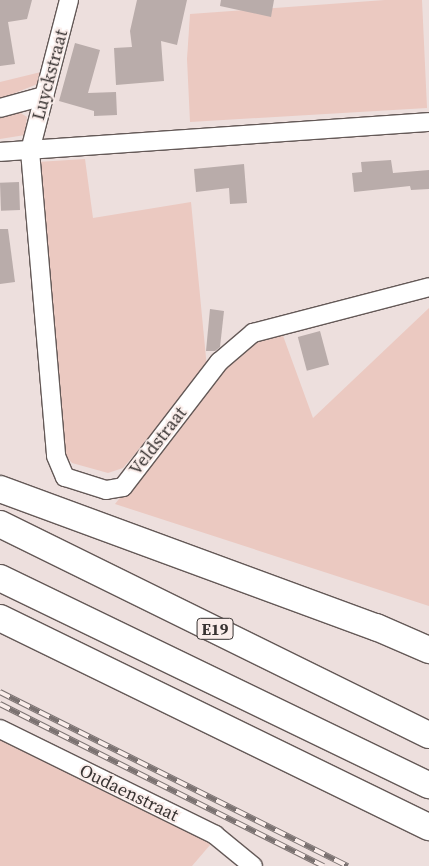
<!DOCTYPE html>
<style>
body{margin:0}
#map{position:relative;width:429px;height:866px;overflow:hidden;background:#eddfdd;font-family:"Source Serif 4",serif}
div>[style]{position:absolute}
.green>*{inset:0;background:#ebc9c1}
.building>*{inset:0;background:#b9acaa;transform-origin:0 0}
.roads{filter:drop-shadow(1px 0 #645957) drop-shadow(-1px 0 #645957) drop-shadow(0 1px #645957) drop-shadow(0 -1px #645957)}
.minor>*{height:18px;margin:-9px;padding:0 9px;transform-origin:9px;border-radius:9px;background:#fff}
.highway>*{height:26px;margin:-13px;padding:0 13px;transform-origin:13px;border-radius:13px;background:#fff}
.rail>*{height:5.5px;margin-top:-2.75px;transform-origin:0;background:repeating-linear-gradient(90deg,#faedea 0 11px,#7b7271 0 22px);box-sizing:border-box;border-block:1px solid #7b7271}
span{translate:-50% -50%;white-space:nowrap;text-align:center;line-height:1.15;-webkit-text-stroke:4px #faedea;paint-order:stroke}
.shield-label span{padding:1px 4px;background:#faedea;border:1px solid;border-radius:4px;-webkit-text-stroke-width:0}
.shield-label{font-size:16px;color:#383332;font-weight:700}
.street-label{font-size:18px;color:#383332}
</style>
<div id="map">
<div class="green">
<div style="clip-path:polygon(385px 0,422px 0,427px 108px,190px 122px,187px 59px,190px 14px)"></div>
<div style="clip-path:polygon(41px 72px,40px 83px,0 99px,0 82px)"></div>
<div style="clip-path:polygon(19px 112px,27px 117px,25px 135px,0 139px,0 114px)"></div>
<div style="clip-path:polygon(85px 159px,93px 218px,191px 202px,207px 368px,123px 468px,108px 473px,72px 463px,65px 455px,37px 162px)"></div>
<div style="clip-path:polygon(429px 308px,429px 606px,115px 504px,221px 370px,261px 337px,282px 333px,313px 418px)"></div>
<div style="clip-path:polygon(0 739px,6px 740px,208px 841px,210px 845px,192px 866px,0 866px)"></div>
</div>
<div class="building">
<div style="clip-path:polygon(0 0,32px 0,27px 19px,8px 22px,15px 64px,0 66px)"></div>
<div style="clip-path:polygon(137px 0,187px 0,177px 45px,161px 41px,164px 81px,116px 85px,114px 48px,132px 47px,130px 31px)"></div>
<div style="clip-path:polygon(221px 0,274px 0,271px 17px,220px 6px)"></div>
<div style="clip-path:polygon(75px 43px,100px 50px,88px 93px,116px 92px,117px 115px,94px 116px,94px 111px,59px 101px)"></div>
<div style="clip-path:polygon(391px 160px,393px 173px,429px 170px,429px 189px,411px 190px,410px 186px,354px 192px,352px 173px,362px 172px,361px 162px)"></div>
<div style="clip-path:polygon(244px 164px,247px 203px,230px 204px,229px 188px,196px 192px,194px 169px)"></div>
<div style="left:19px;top:182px;width:28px;height:19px;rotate:88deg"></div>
<div style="clip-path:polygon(0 229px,8px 229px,15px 282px,0 284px)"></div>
<div style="clip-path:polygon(210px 309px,224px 311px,220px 347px,215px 351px,206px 351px)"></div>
<div style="left:320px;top:331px;width:35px;height:23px;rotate:75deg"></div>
</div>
<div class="roads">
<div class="minor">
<div style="left:69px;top:0;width:156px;rotate:104.5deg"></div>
<div style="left:30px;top:151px;width:306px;rotate:85.1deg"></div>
<div style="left:56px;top:456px;width:23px;rotate:67deg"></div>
<div style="left:65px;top:477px;width:43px;rotate:17.6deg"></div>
<div style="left:106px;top:490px;width:17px;rotate:-10deg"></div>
<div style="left:123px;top:487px;width:158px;rotate:-52.5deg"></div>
<div style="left:219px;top:362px;width:45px;rotate:-40.5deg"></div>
<div style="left:253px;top:333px;width:182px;rotate:-14.6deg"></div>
<div style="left:0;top:108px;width:46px;rotate:-15.3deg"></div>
<div style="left:0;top:152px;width:430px;rotate:-4deg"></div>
<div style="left:0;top:729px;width:240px;rotate:26.2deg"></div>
<div style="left:215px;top:835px;width:49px;rotate:39.2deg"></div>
</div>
<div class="highway">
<div style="left:0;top:489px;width:401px;rotate:20.2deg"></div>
<div style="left:376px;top:627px;width:58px;rotate:23.5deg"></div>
<div style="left:0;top:524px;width:478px;rotate:26.2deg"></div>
<div style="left:0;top:578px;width:476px;rotate:25.8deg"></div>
<div style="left:0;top:618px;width:477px;rotate:26deg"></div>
</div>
</div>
<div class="rail">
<div style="left:0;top:692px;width:389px;rotate:26.6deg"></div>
<div style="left:0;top:704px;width:362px;rotate:26.6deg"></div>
</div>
<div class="shield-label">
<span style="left:215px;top:629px">E19</span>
</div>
<div class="street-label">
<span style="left:50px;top:75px;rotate:-75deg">Luyckstraat</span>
<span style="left:158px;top:441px;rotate:-52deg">Veldstraat</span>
<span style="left:129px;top:793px;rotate:26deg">Oudaenstraat</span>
</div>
</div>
